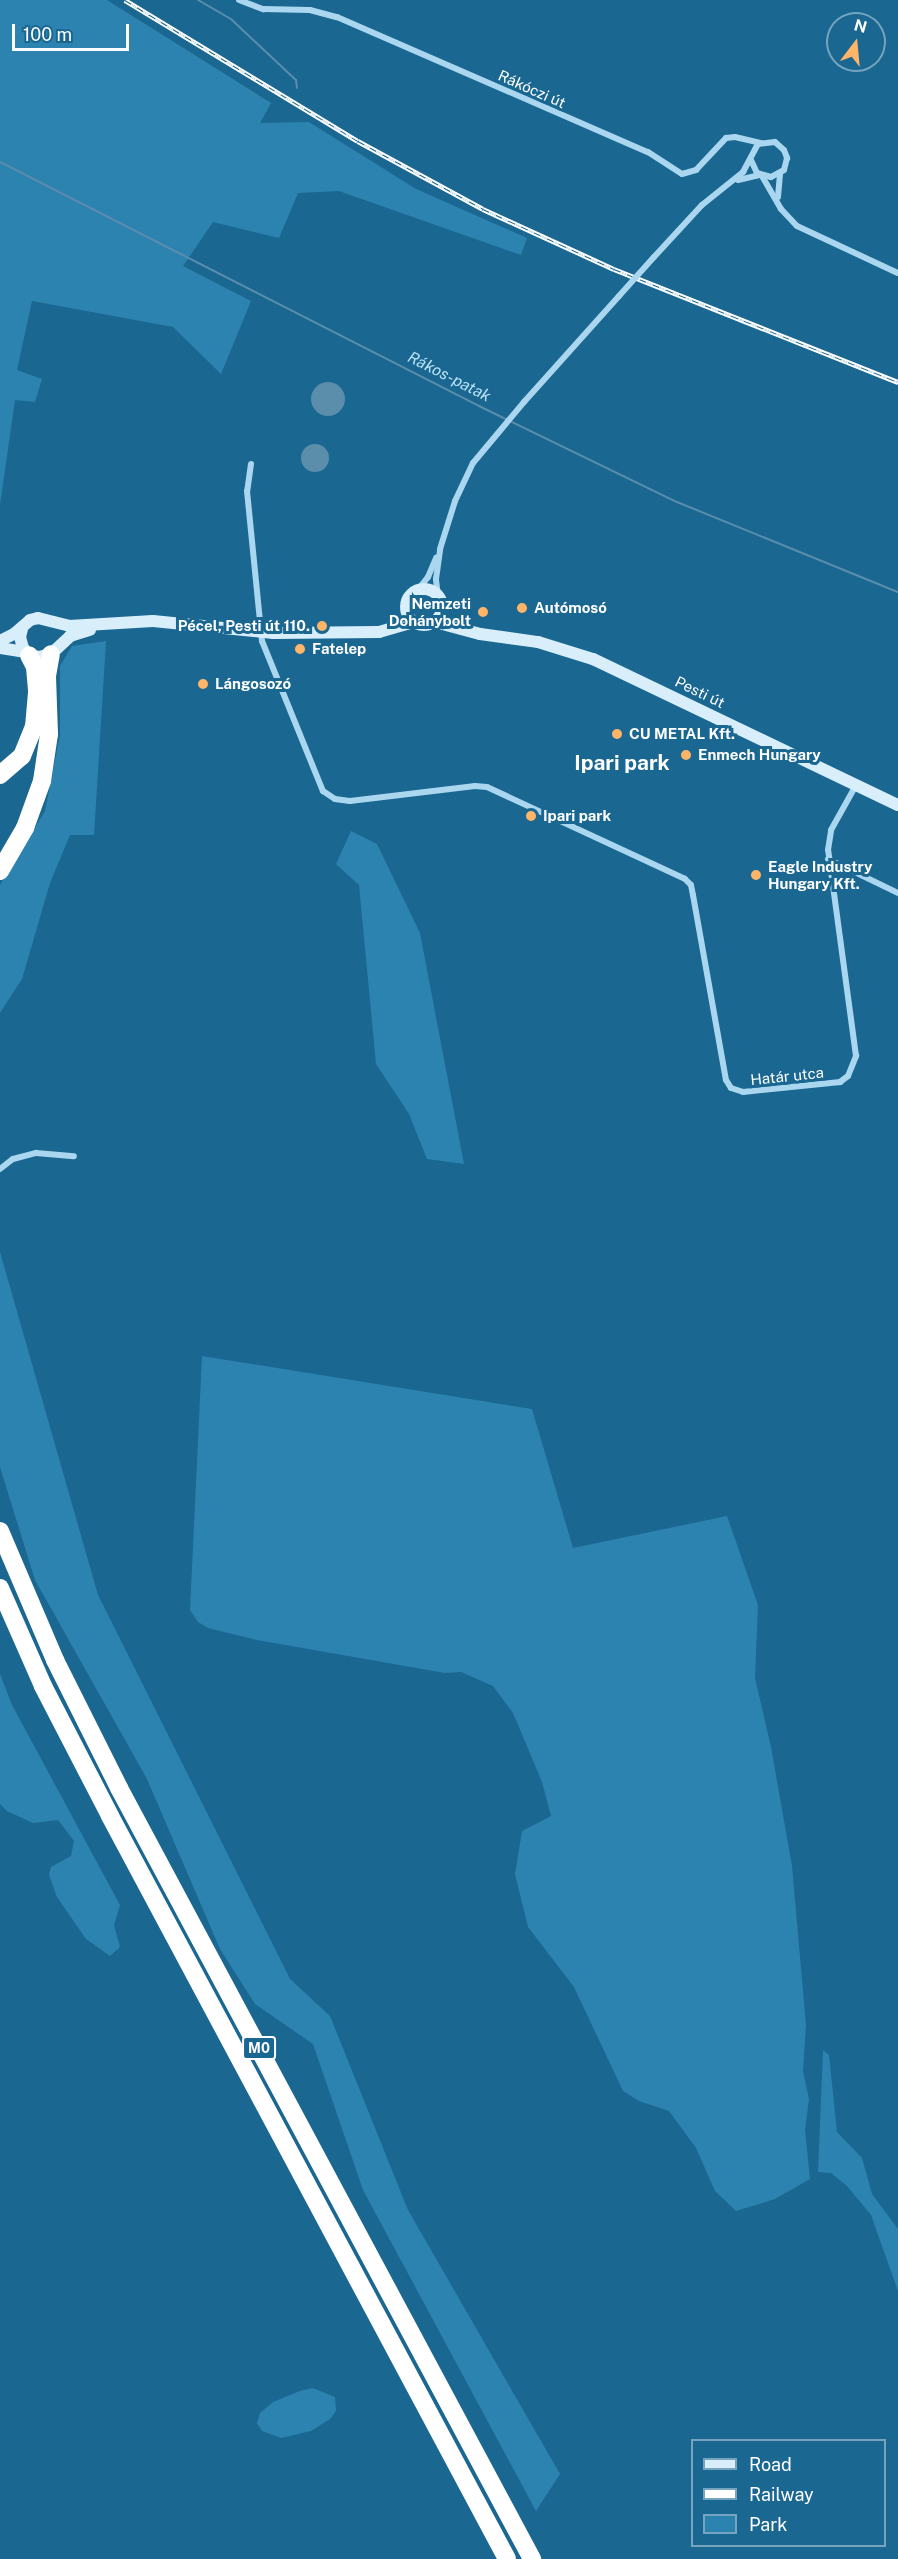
<!DOCTYPE html>
<meta charset="utf-8">
<style>
body{margin:0}
#map{position:relative;width:898px;height:2559px;overflow:hidden;background:#1a6792;font-family:"Public Sans",sans-serif}
div>[style]{position:absolute}
.green>*{inset:0;background:#2d83b0}
.water>*{inset:0;background:#5a8eab}
.round{border-radius:50%}
.stream>*{height:2px;margin:-1px;padding:0 1px;transform-origin:1px;border-radius:1px;background:#5a8eab}
.street>*{height:6px;margin:-3px;padding:0 3px;transform-origin:3px;border-radius:3px;background:#aad7ef}
.secondary>*{height:12px;margin:-6px;padding:0 6px;transform-origin:6px;border-radius:6px;background:#d8eefb}
.secondary>.ring{margin:-6px;padding:0;box-sizing:content-box;background:none;border:12px solid #d8eefb;border-radius:50%}
.highway>*{height:18px;margin:-9px;padding:0 9px;transform-origin:9px;border-radius:9px;background:#fff}
.rail>*{height:4.5px;margin-top:-2.25px;transform-origin:0;background:repeating-linear-gradient(90deg,#1a6792 0 7px,#fff 0 14px);box-sizing:border-box;border-block:2px solid #fff}
.street-bridge>*{height:6px;margin:-3px;padding:0 3px;transform-origin:3px;border-radius:3px;background:#aad7ef}
.dots>*{width:16px;height:16px;translate:-50% -50%;box-sizing:border-box;border:3px solid #1a6792;border-radius:50%}
span{translate:-50% -50%;white-space:nowrap;text-align:center;line-height:1.15;-webkit-text-stroke:6px #1a6792;paint-order:stroke}
.shield-label span{padding:2px 4px;background:#1a6792;border:2px solid;border-radius:4px;-webkit-text-stroke-width:0}
.shield-label{font-size:14px;color:#fff;font-weight:700}
.street-label{font-size:15px;color:#fff}
.poi-label{font-size:15px;color:#fff;font-weight:700}
.right{translate:-100% -50%;text-align:right}
.left{translate:0 -50%;text-align:left}
.water-label{font-size:16px;color:#bae2f6;font-style:italic}
.district-label{font-size:21px;color:#fff;font-weight:700}
.legend{position:absolute;left:691px;top:2439px;width:195px;height:108px;box-sizing:border-box;background:#1a6792;border:2px solid #76a4be;margin:0;padding:8px 10px;list-style:none;font-size:18px;color:#fff}
.legend li{display:flex;align-items:center;gap:12px;height:30px}
.legend b{width:30px;border:2px solid #76a4be}
.north{position:absolute;left:826px;top:12px;width:60px;height:60px;box-sizing:border-box;background:#1a6792;border:2px solid #76a4be;border-radius:50%;rotate:16deg;font-size:16px;font-weight:700;line-height:24px;text-align:center;color:#fff}
.north::after{content:'';display:block;margin:auto;width:21px;height:27px;background:#ffb568;clip-path:polygon(50% 0,100% 100%,50% 72%,0 100%)}
.scale{position:absolute;left:12px;top:24px;width:117px;height:27px;box-sizing:border-box;border:3px solid #fff;border-top:0;padding-left:8px;font-size:18px;line-height:21px;white-space:nowrap;color:#fff;-webkit-text-stroke:4px #1a6792;paint-order:stroke}
</style>
<div id="map">
<div class="green">
<div style="clip-path:polygon(0 0,107px 0,271px 103px,260px 123px,309px 122px,416px 189px,527px 238px,521px 255px,339px 191px,298px 193px,279px 238px,213px 222px,183px 266px,251px 301px,221px 374px,173px 327px,32px 301px,17px 370px,42px 379px,35px 402px,15px 400px,0 505px)"></div>
<div style="clip-path:polygon(106px 641px,94px 835px,70px 835px,50px 883px,22px 979px,0 1013px,0 885px,45px 811px,60px 735px,60px 666px,72px 646px)"></div>
<div style="clip-path:polygon(351px 831px,377px 844px,420px 933px,464px 1164px,427px 1159px,409px 1114px,376px 1064px,359px 885px,336px 864px)"></div>
<div style="clip-path:polygon(0 1252px,98px 1595px,290px 1979px,330px 2016px,408px 2210px,560px 2474px,536px 2511px,363px 2190px,313px 2044px,255px 2004px,220px 1949px,147px 1779px,35px 1580px,0 1467px)"></div>
<div style="clip-path:polygon(202px 1356px,532px 1409px,573px 1548px,727px 1516px,758px 1605px,755px 1678px,771px 1747px,792px 1866px,806px 2025px,803px 2071px,809px 2099px,805px 2130px,810px 2179px,775px 2199px,736px 2211px,715px 2191px,696px 2148px,669px 2111px,639px 2101px,623px 2091px,574px 1987px,528px 1927px,515px 1874px,522px 1831px,551px 1816px,542px 1782px,513px 1713px,493px 1686px,461px 1672px,445px 1673px,257px 1640px,208px 1628px,198px 1622px,190px 1610px)"></div>
<div style="clip-path:polygon(0 1674px,12px 1705px,120px 1905px,114px 1925px,120px 1947px,110px 1956px,86px 1939px,57px 1897px,49px 1875px,51px 1867px,71px 1856px,74px 1841px,58px 1820px,33px 1823px,7px 1811px,0 1804px)"></div>
<div style="clip-path:polygon(823px 2050px,829px 2055px,837px 2132px,862px 2158px,872px 2194px,898px 2229px,898px 2291px,871px 2215px,847px 2186px,831px 2173px,818px 2172px)"></div>
<div style="clip-path:polygon(313px 2388px,335px 2397px,336px 2411px,330px 2419px,311px 2431px,281px 2438px,262px 2431px,257px 2423px,260px 2413px,273px 2402px,300px 2391px)"></div>
</div>
<div class="water">
<div class="round" style="left:311px;top:382px;width:34px;height:34px"></div>
<div class="round" style="left:301px;top:444px;width:28px;height:28px"></div>
</div>
<div class="stream">
<div style="left:198px;top:0;width:39px;rotate:30deg"></div>
<div style="left:232px;top:20px;width:88px;rotate:43.2deg"></div>
<div style="left:296px;top:80px;width:8px;rotate:83deg"></div>
<div style="left:0;top:162px;width:538px;rotate:26.99deg"></div>
<div style="left:479px;top:406px;width:220px;rotate:25.9deg"></div>
<div style="left:677px;top:502px;width:239px;rotate:22.2deg"></div>
</div>
<div class="street">
<div style="left:239px;top:0;width:26px;rotate:21deg"></div>
<div style="left:263px;top:9px;width:47px;rotate:1.2deg"></div>
<div style="left:310px;top:10px;width:28px;rotate:15deg"></div>
<div style="left:337px;top:17px;width:339px;rotate:23.5deg"></div>
<div style="left:648px;top:152px;width:40px;rotate:32.9deg"></div>
<div style="left:682px;top:174px;width:15px;rotate:-16deg"></div>
<div style="left:696px;top:170px;width:44px;rotate:-46.8deg"></div>
<div style="left:726px;top:138px;width:9px;rotate:-6deg"></div>
<div style="left:735px;top:137px;width:27px;rotate:13deg"></div>
<div style="left:762px;top:176px;width:38px;rotate:60deg"></div>
<div style="left:781px;top:209px;width:23px;rotate:47deg"></div>
<div style="left:797px;top:226px;width:111px;rotate:25deg"></div>
<div style="left:738px;top:180px;width:23px;rotate:-13deg"></div>
<div style="left:778px;top:197px;width:23px;rotate:-85deg"></div>
<div style="left:654px;top:257px;width:71px;rotate:-47.3deg"></div>
<div style="left:702px;top:205px;width:53px;rotate:-38.8deg"></div>
<div style="left:743px;top:172px;width:32px;rotate:-62deg"></div>
<div style="left:758px;top:144px;width:17px;rotate:-7deg"></div>
<div style="left:775px;top:142px;width:12px;rotate:42deg"></div>
<div style="left:784px;top:150px;width:9px;rotate:69deg"></div>
<div style="left:787px;top:158px;width:12px;rotate:104deg"></div>
<div style="left:784px;top:170px;width:15px;rotate:152deg"></div>
<div style="left:771px;top:177px;width:15px;rotate:-164deg"></div>
<div style="left:757px;top:173px;width:14px;rotate:-115deg"></div>
<div style="left:251px;top:464px;width:27px;rotate:98deg"></div>
<div style="left:247px;top:491px;width:151px;rotate:84.3deg"></div>
<div style="left:262px;top:641px;width:162px;rotate:67.9deg"></div>
<div style="left:323px;top:791px;width:14px;rotate:34deg"></div>
<div style="left:335px;top:799px;width:15px;rotate:8deg"></div>
<div style="left:350px;top:801px;width:126px;rotate:-6.8deg"></div>
<div style="left:475px;top:786px;width:12px;rotate:5deg"></div>
<div style="left:487px;top:787px;width:218px;rotate:24.9deg"></div>
<div style="left:685px;top:879px;width:8px;rotate:45deg"></div>
<div style="left:691px;top:885px;width:10px;rotate:79deg"></div>
<div style="left:693px;top:895px;width:188px;rotate:79.9deg"></div>
<div style="left:726px;top:1080px;width:9px;rotate:58deg"></div>
<div style="left:731px;top:1088px;width:13px;rotate:18deg"></div>
<div style="left:743px;top:1092px;width:98px;rotate:-5.9deg"></div>
<div style="left:840px;top:1082px;width:10px;rotate:-37deg"></div>
<div style="left:848px;top:1076px;width:22px;rotate:-68deg"></div>
<div style="left:856px;top:1056px;width:208px;rotate:-97.7deg"></div>
<div style="left:828px;top:850px;width:20px;rotate:-81deg"></div>
<div style="left:831px;top:830px;width:51px;rotate:-60.9deg"></div>
<div style="left:417px;top:591px;width:18px;rotate:-52deg"></div>
<div style="left:428px;top:577px;width:21px;rotate:-67deg"></div>
<div style="left:438px;top:596px;width:17px;rotate:-97deg"></div>
<div style="left:436px;top:579px;width:30px;rotate:-82deg"></div>
<div style="left:440px;top:549px;width:50px;rotate:-72.6deg"></div>
<div style="left:455px;top:501px;width:42px;rotate:-64.7deg"></div>
<div style="left:473px;top:463px;width:80px;rotate:-50.1deg"></div>
<div style="left:524px;top:402px;width:142px;rotate:-48.1deg"></div>
<div style="left:828px;top:859px;width:78px;rotate:25.9deg"></div>
<div style="left:0;top:1169px;width:16px;rotate:-38deg"></div>
<div style="left:13px;top:1159px;width:24px;rotate:-15deg"></div>
<div style="left:36px;top:1153px;width:38px;rotate:5deg"></div>
</div>
<div class="secondary">
<div class="ring" style="left:406px;top:589px;width:24px;height:24px"></div>
<div style="left:435px;top:622px;width:47px;rotate:14.9deg"></div>
<div style="left:480px;top:634px;width:59px;rotate:7.9deg"></div>
<div style="left:538px;top:642px;width:58px;rotate:17.2deg"></div>
<div style="left:593px;top:659px;width:338px;rotate:25.6deg"></div>
<div style="left:22px;top:629px;width:8px;rotate:104deg"></div>
<div style="left:20px;top:637px;width:11px;rotate:75deg"></div>
<div style="left:23px;top:648px;width:9px;rotate:49deg"></div>
<div style="left:29px;top:655px;width:10px;rotate:11deg"></div>
<div style="left:39px;top:657px;width:12px;rotate:-14deg"></div>
<div style="left:51px;top:654px;width:26px;rotate:-43deg"></div>
<div style="left:70px;top:636px;width:21px;rotate:-17deg"></div>
<div style="left:0;top:641px;width:16px;rotate:-27deg"></div>
<div style="left:14px;top:634px;width:21px;rotate:-41deg"></div>
<div style="left:30px;top:620px;width:8px;rotate:-14deg"></div>
<div style="left:38px;top:618px;width:32px;rotate:14deg"></div>
<div style="left:69px;top:626px;width:84px;rotate:-3.4deg"></div>
<div style="left:153px;top:621px;width:121px;rotate:5.7deg"></div>
<div style="left:273px;top:633px;width:106px;rotate:-0.5deg"></div>
<div style="left:379px;top:632px;width:36px;rotate:-16deg"></div>
<div style="left:0;top:648px;width:26px;rotate:9deg"></div>
</div>
<div class="highway">
<div style="left:0;top:775px;width:29px;rotate:-41deg"></div>
<div style="left:22px;top:756px;width:31px;rotate:-68deg"></div>
<div style="left:34px;top:727px;width:37px;rotate:-85deg"></div>
<div style="left:37px;top:690px;width:23px;rotate:-95deg"></div>
<div style="left:35px;top:667px;width:13px;rotate:-117deg"></div>
<div style="left:0;top:871px;width:50px;rotate:-59.8deg"></div>
<div style="left:25px;top:828px;width:50px;rotate:-70.1deg"></div>
<div style="left:42px;top:781px;width:48px;rotate:-81.5deg"></div>
<div style="left:49px;top:734px;width:58px;rotate:-92deg"></div>
<div style="left:47px;top:676px;width:22px;rotate:-80deg"></div>
<div style="left:0;top:1531px;width:140px;rotate:66.9deg"></div>
<div style="left:55px;top:1660px;width:143px;rotate:63.4deg"></div>
<div style="left:119px;top:1788px;width:875px;rotate:61.82deg"></div>
<div style="left:0;top:1588px;width:107px;rotate:66.3deg"></div>
<div style="left:43px;top:1686px;width:146px;rotate:62.7deg"></div>
<div style="left:110px;top:1816px;width:842px;rotate:61.88deg"></div>
</div>
<div class="rail">
<div style="left:125px;top:0;width:272px;rotate:31.2deg"></div>
<div style="left:358px;top:141px;width:142px;rotate:28.5deg"></div>
<div style="left:483px;top:209px;width:144px;rotate:24.6deg"></div>
<div style="left:614px;top:269px;width:306px;rotate:21.7deg"></div>
</div>
<div class="street-bridge">
<div style="left:619px;top:296px;width:52px;rotate:-48.1deg"></div>
</div>
<div class="dots">
<div style="left:522px;top:608px;background:#ffb568"></div>
<div style="left:483px;top:612px;background:#ffb568"></div>
<div style="left:322px;top:626px;background:#ffb568"></div>
<div style="left:300px;top:649px;background:#ffb568"></div>
<div style="left:203px;top:684px;background:#ffb568"></div>
<div style="left:617px;top:734px;background:#ffb568"></div>
<div style="left:686px;top:755px;background:#ffb568"></div>
<div style="left:531px;top:816px;background:#ffb568"></div>
<div style="left:756px;top:875px;background:#ffb568"></div>
</div>
<div class="shield-label">
<span style="left:259px;top:2048px">M0</span>
</div>
<div class="street-label">
<span style="left:532px;top:89px;rotate:24deg">Rákóczi út</span>
<span style="left:700px;top:692px;rotate:26deg">Pesti út</span>
<span style="left:787px;top:1076px;rotate:-6deg">Határ utca</span>
</div>
<div class="poi-label">
<span class="right" style="left:471px;top:612px">Nemzeti<br>Dohánybolt</span>
<span class="left" style="left:534px;top:608px">Autómosó</span>
<span class="right" style="left:310px;top:626px">Pécel, Pesti út 110.</span>
<span class="left" style="left:312px;top:649px">Fatelep</span>
<span class="left" style="left:215px;top:684px">Lángosozó</span>
<span class="left" style="left:629px;top:734px">CU METAL Kft.</span>
<span class="left" style="left:698px;top:755px">Enmech Hungary</span>
<span class="left" style="left:543px;top:816px">Ipari park</span>
<span class="left" style="left:768px;top:875px">Eagle Industry<br>Hungary Kft.</span>
</div>
<div class="water-label">
<span style="left:449px;top:377px;rotate:27deg">Rákos-patak</span>
</div>
<div class="district-label">
<span style="left:622px;top:763px">Ipari park</span>
</div>
<ul class="legend">
<li><b style="height:8px;background:#d8eefb"></b>Road</li>
<li><b style="height:8px;background:#fff"></b>Railway</li>
<li><b style="height:16px;background:#2d83b0"></b>Park</li>
</ul>
<div class="north">N</div>
<div class="scale">100 m</div>
</div>
